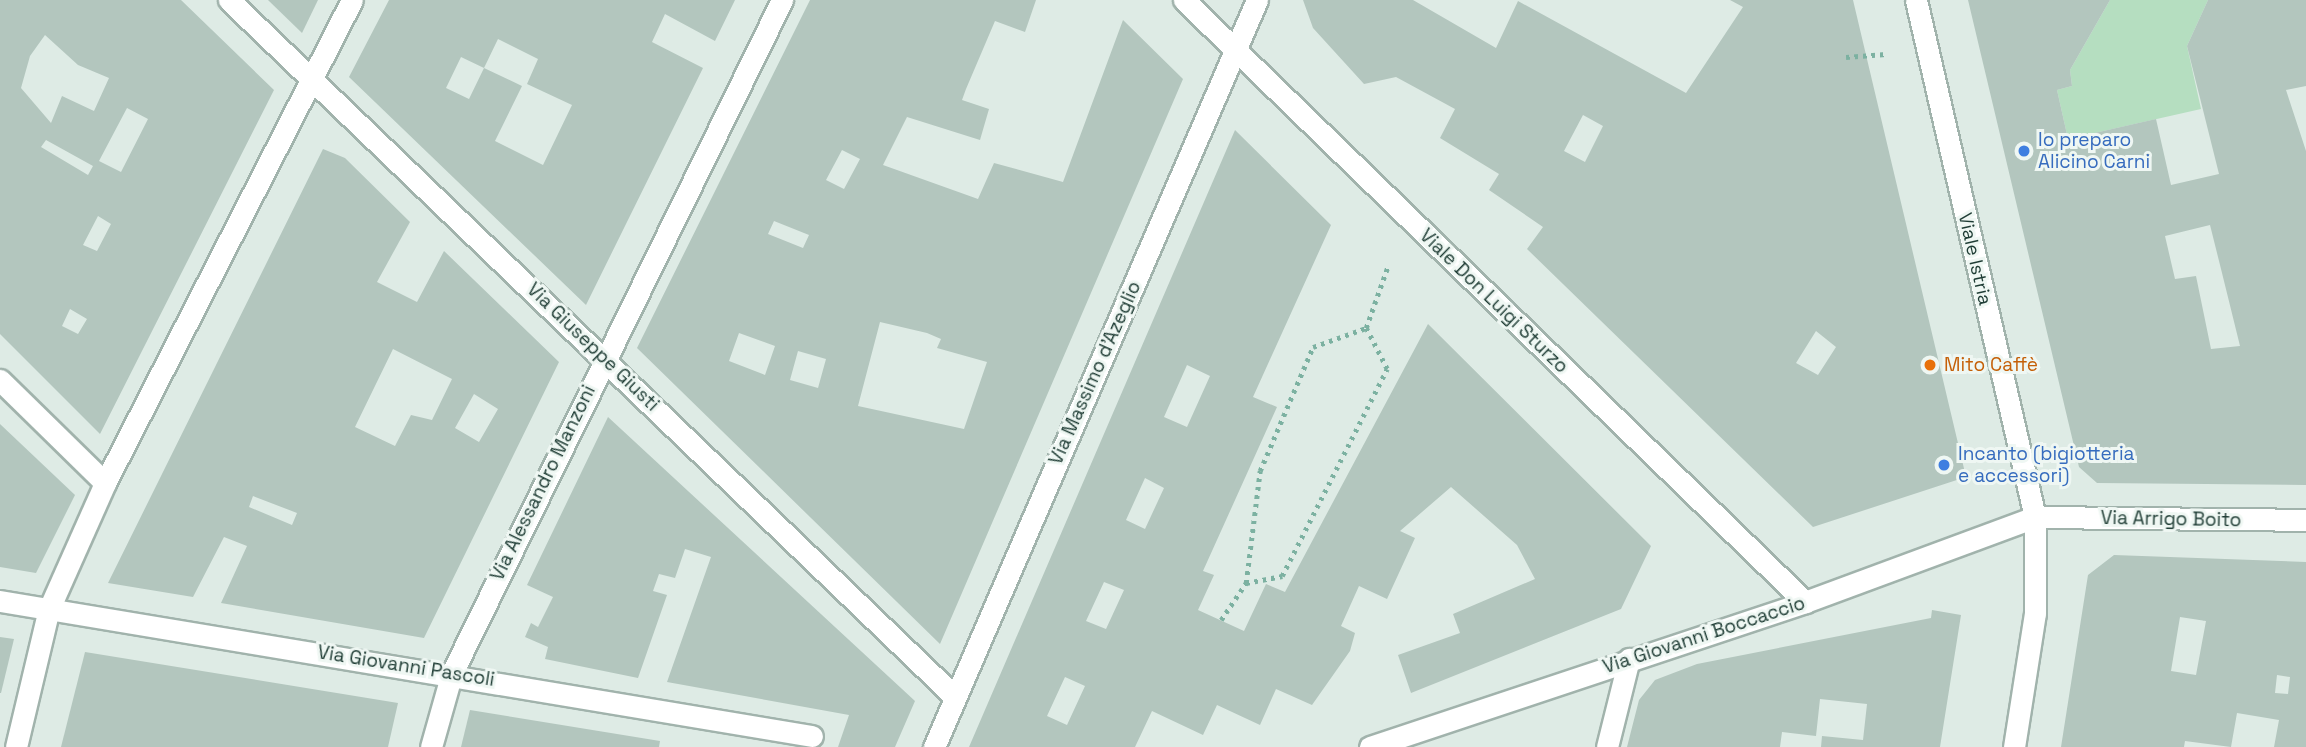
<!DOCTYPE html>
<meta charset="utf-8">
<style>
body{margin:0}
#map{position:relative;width:2306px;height:747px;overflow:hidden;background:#deebe5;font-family:"Space Grotesk",sans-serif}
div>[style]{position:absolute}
.green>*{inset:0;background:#b5dec0}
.building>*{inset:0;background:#b3c6be}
.path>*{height:4.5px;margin-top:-2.25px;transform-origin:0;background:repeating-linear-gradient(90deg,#7cb1a1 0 3.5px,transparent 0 8.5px)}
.roads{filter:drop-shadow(2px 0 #a1b3ac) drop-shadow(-2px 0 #a1b3ac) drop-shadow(0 2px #a1b3ac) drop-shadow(0 -2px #a1b3ac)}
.minor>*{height:21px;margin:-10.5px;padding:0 10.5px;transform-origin:10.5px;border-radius:10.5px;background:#fff}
.tertiary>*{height:21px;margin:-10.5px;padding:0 10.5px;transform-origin:10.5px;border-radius:10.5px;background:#fff}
.dots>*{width:19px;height:19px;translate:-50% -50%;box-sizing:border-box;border:4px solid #eff7f3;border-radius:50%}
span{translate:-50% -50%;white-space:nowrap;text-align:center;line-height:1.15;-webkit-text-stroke:6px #eff7f3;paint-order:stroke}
.shop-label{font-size:19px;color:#366cbe}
.left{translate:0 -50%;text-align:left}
.street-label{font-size:19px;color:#1e3c34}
.food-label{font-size:19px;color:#c56008}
</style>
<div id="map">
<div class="green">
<div style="clip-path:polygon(2110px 0,2208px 0,2187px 46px,2201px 109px,2068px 139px,2057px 90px,2072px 86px,2070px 70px)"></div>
</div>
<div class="building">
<div style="clip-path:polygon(evenodd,0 0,181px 0,274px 90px,100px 434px,0 334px,0 0,45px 35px,78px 65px,109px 78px,94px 111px,62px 96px,51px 123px,21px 88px,30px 56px,45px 35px,0 0,127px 108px,148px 119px,121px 172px,99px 161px,127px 108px,0 0,46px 140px,93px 166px,88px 175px,41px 147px,46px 140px,0 0,98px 216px,111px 224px,97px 251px,83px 245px,98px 216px,0 0,70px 309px,87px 319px,78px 334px,62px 326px,70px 309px)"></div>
<div style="clip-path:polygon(268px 0,318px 0,302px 33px)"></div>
<div style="clip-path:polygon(evenodd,389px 0,735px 0,715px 41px,665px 14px,652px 42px,703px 68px,586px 305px,349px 77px,389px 0,498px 39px,538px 59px,527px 84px,572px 105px,543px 165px,495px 141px,522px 86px,484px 68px,469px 99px,446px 88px,461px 57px,484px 68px,498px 39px)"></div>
<div style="clip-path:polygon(evenodd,810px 0,1036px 0,1025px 32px,995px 21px,966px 89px,962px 100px,989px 109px,980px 140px,907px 117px,883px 165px,978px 199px,994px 163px,1063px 182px,1123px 20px,1183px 79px,940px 644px,637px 348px,810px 0,842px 150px,860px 159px,844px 189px,826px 180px,842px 150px,810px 0,774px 221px,809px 235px,803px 248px,768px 234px,774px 221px,810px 0,880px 322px,927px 333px,941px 339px,937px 348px,987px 362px,964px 429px,858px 406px,880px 322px,810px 0,739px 333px,775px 346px,765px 375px,729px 361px,739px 333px,810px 0,798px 351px,826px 359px,818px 388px,790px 380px,798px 351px)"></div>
<div style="clip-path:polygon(evenodd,1303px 0,1413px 0,1496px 48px,1518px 1px,1686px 93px,1743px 7px,1730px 0,1853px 0,1966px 477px,1813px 527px,1527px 249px,1543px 227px,1489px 190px,1499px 174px,1440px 138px,1455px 109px,1396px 77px,1364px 84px,1313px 28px,1303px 0,1583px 115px,1603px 126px,1585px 162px,1564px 151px,1583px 115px,1303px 0,1816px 331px,1836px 347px,1818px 375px,1796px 363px,1816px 331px)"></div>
<div style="clip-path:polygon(evenodd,1968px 0,2110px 0,2070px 70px,2072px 86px,2057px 90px,2068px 139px,2156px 119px,2171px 185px,2219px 174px,2187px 46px,2208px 0,2306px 0,2306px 86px,2286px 90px,2306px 151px,2306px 485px,2097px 483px,2079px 467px,1968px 0,2210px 225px,2222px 273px,2240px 346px,2211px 349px,2196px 276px,2175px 279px,2165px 236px,2210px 225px)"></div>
<div style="clip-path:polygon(evenodd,1235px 130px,1331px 225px,1253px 397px,1277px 407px,1203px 571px,1214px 575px,1198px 610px,1244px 631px,1266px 584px,1285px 592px,1428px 324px,1651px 546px,1621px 609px,1411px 693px,1398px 655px,1460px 633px,1453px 614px,1535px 579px,1517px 545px,1451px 487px,1400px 531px,1415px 538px,1387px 599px,1359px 586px,1341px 626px,1355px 633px,1350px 651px,1312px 705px,1276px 689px,1260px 725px,1217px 705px,1203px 735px,1152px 711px,1135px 747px,969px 747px,1235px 130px,1187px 365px,1210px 376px,1187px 427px,1164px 417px,1187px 365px,1235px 130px,1145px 478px,1164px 488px,1145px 529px,1126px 520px,1145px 478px,1235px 130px,1104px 582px,1124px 590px,1106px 629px,1086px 621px,1104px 582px,1235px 130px,1065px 677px,1085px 686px,1067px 725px,1047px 716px,1065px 677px)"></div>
<div style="clip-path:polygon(evenodd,323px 149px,345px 158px,410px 222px,377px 282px,417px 302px,444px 251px,559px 362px,424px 638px,221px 603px,247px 546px,224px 537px,193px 597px,108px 583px,323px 149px,393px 349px,452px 379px,432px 420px,411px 415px,395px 446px,355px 427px,393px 349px,323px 149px,474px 394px,498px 409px,479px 442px,455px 428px,474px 394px,323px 149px,253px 496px,297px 513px,292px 525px,249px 507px,253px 496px)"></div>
<div style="clip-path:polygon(608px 417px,915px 701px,895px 747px,838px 747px,849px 715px,667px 682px,711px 557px,685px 549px,675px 578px,659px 574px,653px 591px,667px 595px,638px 678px,545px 659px,548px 647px,525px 637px,531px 623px,538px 627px,553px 597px,527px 585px)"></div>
<div style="clip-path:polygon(0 424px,75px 495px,36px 573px,0 567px)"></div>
<div style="clip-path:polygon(evenodd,2114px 555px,2306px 562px,2306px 747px,2274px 747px,2279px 720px,2237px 713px,2231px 747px,2185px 741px,2184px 747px,2061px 747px,2088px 575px,2114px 555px,2180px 617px,2206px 621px,2196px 675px,2171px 671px,2180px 617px,2114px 555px,2277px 675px,2290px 677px,2288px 694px,2275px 693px,2277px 675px)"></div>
<div style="clip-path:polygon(1932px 610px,1961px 615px,1940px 747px,1821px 747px,1822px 736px,1863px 740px,1867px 704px,1820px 699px,1816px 736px,1782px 732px,1780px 747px,1627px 747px,1639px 700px,1655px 680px,1697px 664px,1931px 618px)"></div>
<div style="clip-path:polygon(0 637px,14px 639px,1px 693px,0 693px)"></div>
<div style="clip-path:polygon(85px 652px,398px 703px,388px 747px,61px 747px)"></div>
<div style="clip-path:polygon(470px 710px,660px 741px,659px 747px,461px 747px)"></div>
</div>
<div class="path">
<div style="left:1846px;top:57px;width:40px;rotate:-4.3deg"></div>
<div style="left:1246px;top:583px;width:113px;rotate:-82.9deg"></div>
<div style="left:1260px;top:471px;width:135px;rotate:-66.9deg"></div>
<div style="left:1313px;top:347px;width:56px;rotate:-19.7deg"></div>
<div style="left:1221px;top:620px;width:45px;rotate:-56deg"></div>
<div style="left:1246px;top:583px;width:37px;rotate:-11deg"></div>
<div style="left:1282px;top:576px;width:232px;rotate:-63.1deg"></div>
<div style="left:1387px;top:369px;width:46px;rotate:-117.1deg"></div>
<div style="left:1366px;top:328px;width:66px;rotate:-70.5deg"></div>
</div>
<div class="roads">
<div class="minor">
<div style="left:229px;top:0;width:1006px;rotate:43.83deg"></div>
<div style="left:1184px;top:0;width:865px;rotate:44.11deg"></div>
<div style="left:0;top:380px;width:147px;rotate:44.4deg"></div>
<div style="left:0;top:601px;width:823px;rotate:9.44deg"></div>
<div style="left:16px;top:747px;width:142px;rotate:-76.6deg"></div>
<div style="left:49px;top:609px;width:138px;rotate:-66deg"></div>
<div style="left:105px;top:483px;width:542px;rotate:-62.92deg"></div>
<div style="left:431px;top:747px;width:77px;rotate:-74.2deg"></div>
<div style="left:452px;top:673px;width:750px;rotate:-63.88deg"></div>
<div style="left:934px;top:747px;width:814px;rotate:-66.62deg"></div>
<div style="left:1370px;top:747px;width:459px;rotate:-18.4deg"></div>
<div style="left:1805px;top:602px;width:245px;rotate:-20.3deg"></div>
<div style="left:2035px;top:517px;width:271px;rotate:0.6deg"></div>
<div style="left:1607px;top:747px;width:91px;rotate:-76deg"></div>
</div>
<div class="tertiary">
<div style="left:1916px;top:0;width:531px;rotate:77.04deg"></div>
<div style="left:2035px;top:517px;width:96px;rotate:90deg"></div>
<div style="left:2035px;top:613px;width:136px;rotate:98.9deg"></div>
</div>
</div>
<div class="dots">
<div style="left:2024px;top:151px;background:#3f7fe0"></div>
<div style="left:1930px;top:365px;background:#e8710a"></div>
<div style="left:1944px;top:465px;background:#3f7fe0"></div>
</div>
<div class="shop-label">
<span class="left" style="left:2038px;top:151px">Io preparo<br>Alicino Carni</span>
<span class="left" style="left:1958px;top:465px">Incanto (bigiotteria<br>e accessori)</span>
</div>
<div class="street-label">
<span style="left:1975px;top:259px;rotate:77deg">Viale Istria</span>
<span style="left:1494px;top:301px;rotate:44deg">Viale Don Luigi Sturzo</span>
<span style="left:593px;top:347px;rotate:44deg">Via Giuseppe Giusti</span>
<span style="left:1095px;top:373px;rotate:-66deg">Via Massimo d'Azeglio</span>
<span style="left:543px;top:483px;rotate:-64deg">Via Alessandro Manzoni</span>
<span style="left:2171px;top:519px;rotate:1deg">Via Arrigo Boito</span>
<span style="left:1704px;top:635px;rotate:-18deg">Via Giovanni Boccaccio</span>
<span style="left:406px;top:666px;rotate:9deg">Via Giovanni Pascoli</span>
</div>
<div class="food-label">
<span class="left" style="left:1944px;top:365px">Mito Caffè</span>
</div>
</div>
